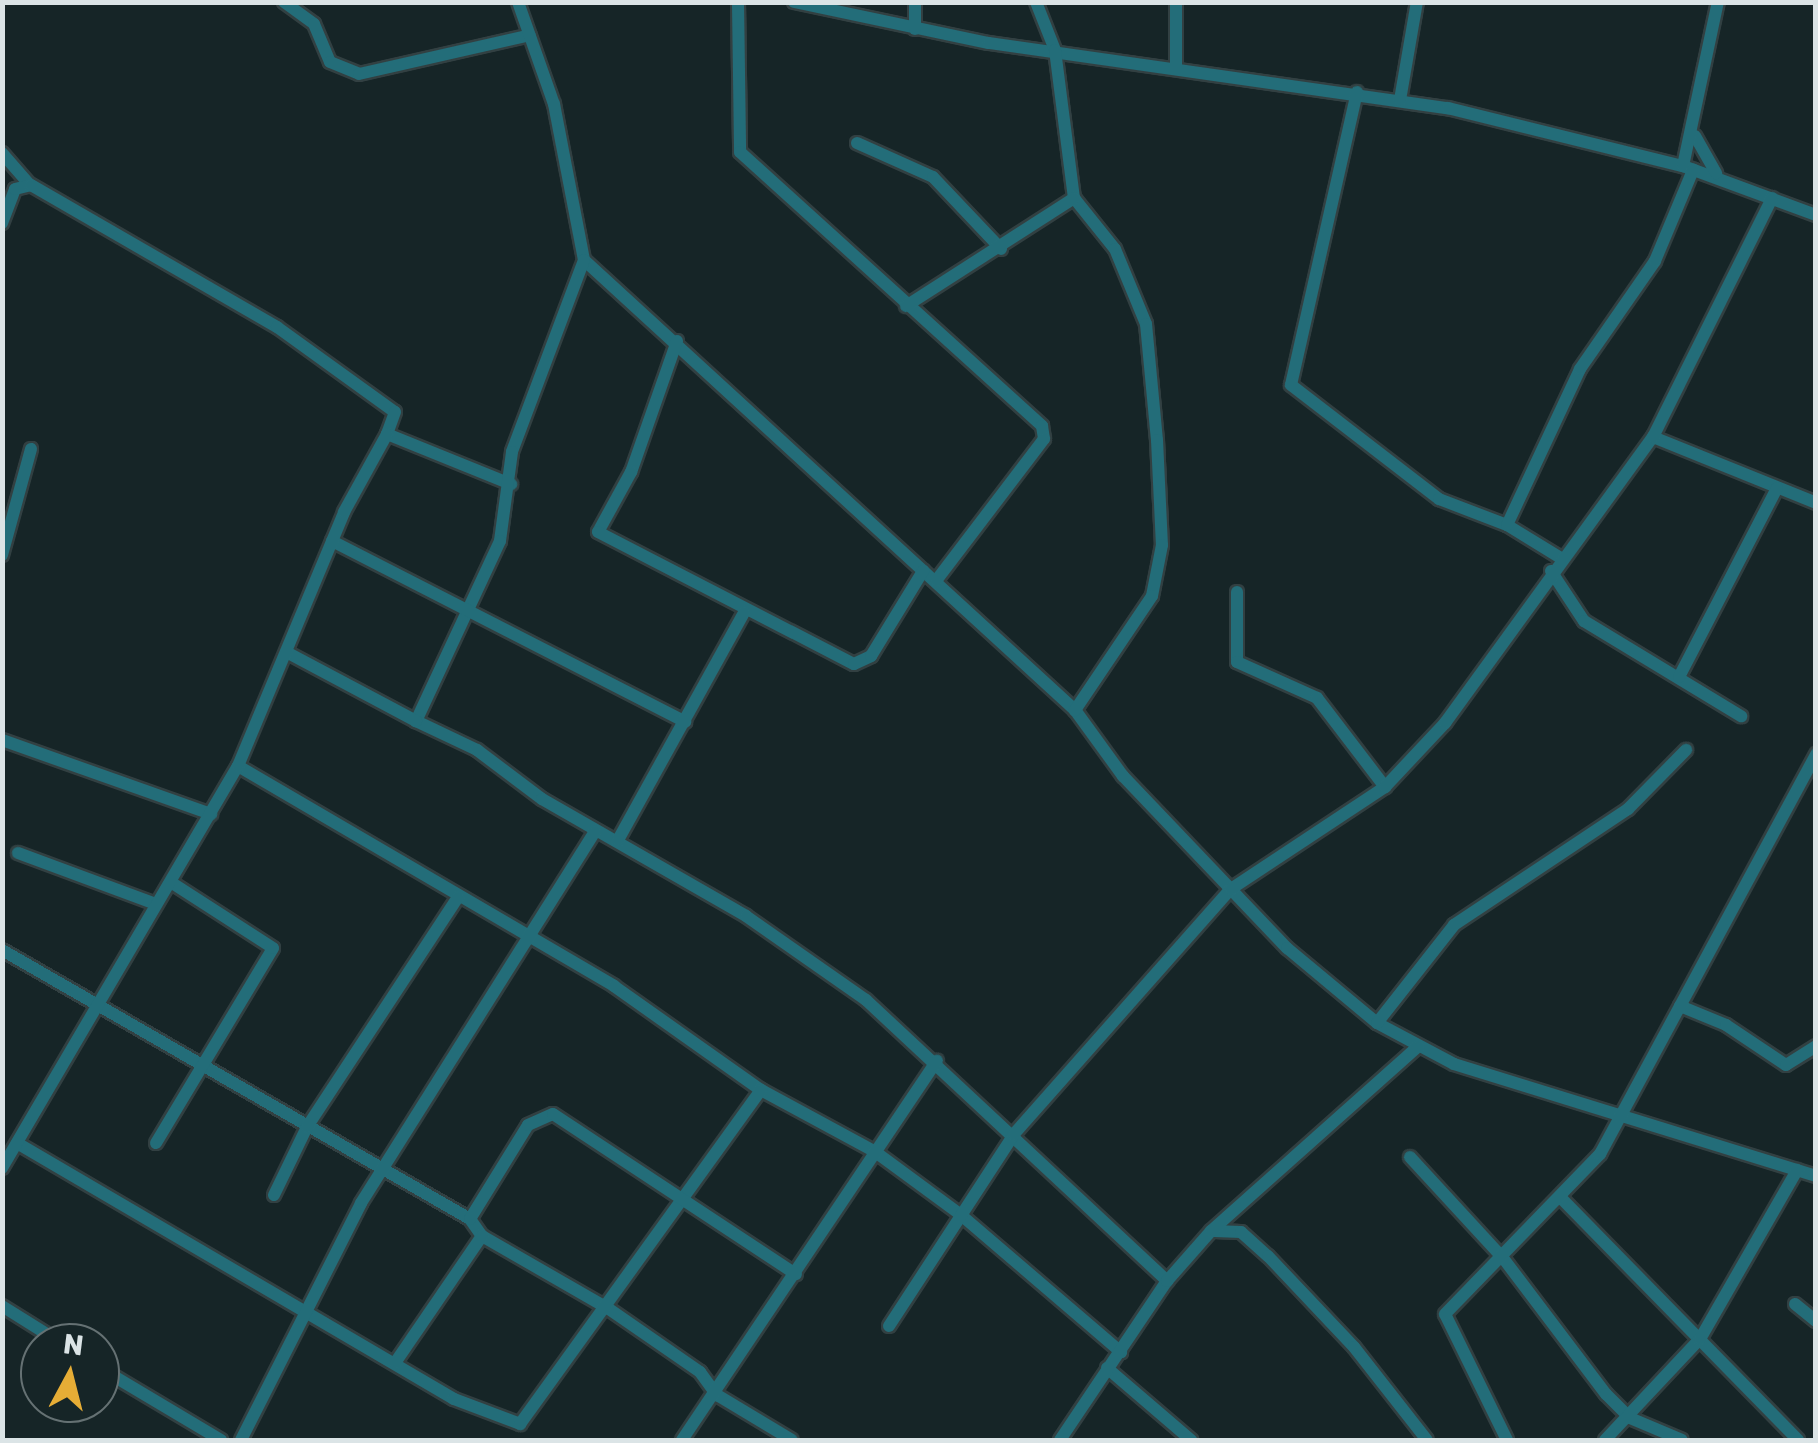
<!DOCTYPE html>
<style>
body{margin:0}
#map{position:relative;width:1818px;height:1443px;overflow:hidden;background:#162527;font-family:Rubik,sans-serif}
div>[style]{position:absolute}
.roads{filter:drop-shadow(2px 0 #324042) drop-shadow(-2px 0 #324042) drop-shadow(0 2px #324042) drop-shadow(0 -2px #324042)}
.minor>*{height:12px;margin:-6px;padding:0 6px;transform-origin:6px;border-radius:6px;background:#236d79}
span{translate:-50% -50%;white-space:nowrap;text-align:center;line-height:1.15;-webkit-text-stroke:10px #162527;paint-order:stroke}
.frame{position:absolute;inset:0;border:5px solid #dbe4e6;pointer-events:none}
.north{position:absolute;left:20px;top:1323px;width:100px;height:100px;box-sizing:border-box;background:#162527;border:2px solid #657173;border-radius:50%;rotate:7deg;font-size:28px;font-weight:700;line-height:40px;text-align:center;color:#dbe4e6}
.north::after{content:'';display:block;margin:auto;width:35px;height:45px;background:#e6ad36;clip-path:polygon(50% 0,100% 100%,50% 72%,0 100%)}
</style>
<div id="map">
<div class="roads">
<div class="minor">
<div style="left:284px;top:2px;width:37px;rotate:36deg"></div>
<div style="left:314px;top:24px;width:41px;rotate:67.2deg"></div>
<div style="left:330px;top:62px;width:31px;rotate:22deg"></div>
<div style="left:359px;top:74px;width:175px;rotate:-12.8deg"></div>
<div style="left:518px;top:2px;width:108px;rotate:70.6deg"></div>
<div style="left:554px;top:104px;width:159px;rotate:79.1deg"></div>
<div style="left:584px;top:260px;width:666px;rotate:42.51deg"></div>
<div style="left:1075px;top:710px;width:82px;rotate:54deg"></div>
<div style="left:1123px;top:776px;width:238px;rotate:46.4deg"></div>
<div style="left:1287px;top:948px;width:117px;rotate:39.8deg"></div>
<div style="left:1377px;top:1023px;width:87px;rotate:28deg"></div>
<div style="left:1454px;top:1064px;width:379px;rotate:17.2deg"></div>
<div style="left:738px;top:2px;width:150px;rotate:89.2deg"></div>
<div style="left:740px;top:152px;width:408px;rotate:42.2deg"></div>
<div style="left:1042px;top:426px;width:13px;rotate:81deg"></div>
<div style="left:1044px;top:439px;width:178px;rotate:127.3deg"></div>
<div style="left:794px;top:2px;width:199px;rotate:11.9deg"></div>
<div style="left:989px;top:43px;width:464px;rotate:8.1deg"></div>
<div style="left:1448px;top:108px;width:242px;rotate:13.9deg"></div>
<div style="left:1683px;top:166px;width:142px;rotate:20.2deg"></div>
<div style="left:1036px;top:2px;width:52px;rotate:68.4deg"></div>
<div style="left:1055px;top:50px;width:149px;rotate:82.7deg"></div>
<div style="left:1074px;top:198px;width:65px;rotate:51.2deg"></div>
<div style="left:1115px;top:249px;width:81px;rotate:67.5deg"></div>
<div style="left:1146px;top:324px;width:117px;rotate:84.6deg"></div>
<div style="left:1157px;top:440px;width:105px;rotate:87.3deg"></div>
<div style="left:1162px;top:545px;width:52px;rotate:101.1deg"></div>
<div style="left:1152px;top:596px;width:138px;rotate:124deg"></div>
<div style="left:1176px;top:2px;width:67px;rotate:90deg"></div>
<div style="left:915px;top:29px;width:27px;rotate:-90deg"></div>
<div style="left:1357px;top:92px;width:300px;rotate:102.7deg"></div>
<div style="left:1291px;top:385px;width:187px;rotate:37.6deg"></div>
<div style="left:1439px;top:499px;width:73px;rotate:20.9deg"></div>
<div style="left:1507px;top:525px;width:61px;rotate:31.6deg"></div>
<div style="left:1400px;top:100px;width:99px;rotate:-80.2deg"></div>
<div style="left:1695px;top:136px;width:43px;rotate:60.4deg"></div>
<div style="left:857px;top:143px;width:83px;rotate:24.1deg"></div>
<div style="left:933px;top:177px;width:99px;rotate:46.6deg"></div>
<div style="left:2px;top:153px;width:43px;rotate:48.8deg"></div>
<div style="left:1683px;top:166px;width:168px;rotate:-78deg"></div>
<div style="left:2px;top:223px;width:36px;rotate:-69deg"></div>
<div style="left:15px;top:189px;width:16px;rotate:-14deg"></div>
<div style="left:31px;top:185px;width:284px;rotate:30deg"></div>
<div style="left:277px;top:327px;width:145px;rotate:35.8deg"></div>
<div style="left:395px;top:412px;width:23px;rotate:110deg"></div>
<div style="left:387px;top:434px;width:134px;rotate:22deg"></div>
<div style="left:584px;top:260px;width:205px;rotate:110.6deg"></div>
<div style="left:512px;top:452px;width:90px;rotate:97.7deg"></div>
<div style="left:500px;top:541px;width:199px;rotate:115deg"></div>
<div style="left:416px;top:721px;width:68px;rotate:25.4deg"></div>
<div style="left:477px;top:750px;width:81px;rotate:37deg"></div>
<div style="left:542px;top:799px;width:235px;rotate:29.8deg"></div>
<div style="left:746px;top:916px;width:146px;rotate:35deg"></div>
<div style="left:866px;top:1000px;width:412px;rotate:43deg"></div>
<div style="left:906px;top:306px;width:200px;rotate:-32.7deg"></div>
<div style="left:677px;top:341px;width:139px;rotate:109.3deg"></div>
<div style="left:631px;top:472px;width:68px;rotate:118.8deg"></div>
<div style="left:598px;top:532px;width:288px;rotate:27.3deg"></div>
<div style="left:854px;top:664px;width:19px;rotate:-25deg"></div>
<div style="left:871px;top:656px;width:100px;rotate:-58.5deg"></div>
<div style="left:1653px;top:437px;width:176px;rotate:22deg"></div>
<div style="left:1507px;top:525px;width:172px;rotate:-64.9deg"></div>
<div style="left:1580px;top:369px;width:131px;rotate:-55.2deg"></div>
<div style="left:1655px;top:261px;width:99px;rotate:-67.3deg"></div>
<div style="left:332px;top:541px;width:397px;rotate:27.1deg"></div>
<div style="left:2px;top:555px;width:110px;rotate:-74.7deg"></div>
<div style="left:1551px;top:571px;width:60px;rotate:56.6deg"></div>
<div style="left:1584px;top:621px;width:184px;rotate:31.2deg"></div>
<div style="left:1237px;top:592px;width:70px;rotate:90deg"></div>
<div style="left:1237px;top:662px;width:88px;rotate:24.2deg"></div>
<div style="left:1317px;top:698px;width:112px;rotate:52.6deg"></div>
<div style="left:290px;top:654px;width:143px;rotate:28deg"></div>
<div style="left:1679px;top:677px;width:213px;rotate:-62.6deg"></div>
<div style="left:2px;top:740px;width:222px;rotate:19.5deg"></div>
<div style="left:238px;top:766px;width:436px;rotate:30.3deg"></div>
<div style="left:614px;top:986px;width:180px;rotate:35.3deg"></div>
<div style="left:761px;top:1090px;width:128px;rotate:28.4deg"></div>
<div style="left:874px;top:1151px;width:108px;rotate:36.3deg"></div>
<div style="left:961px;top:1215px;width:211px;rotate:40.6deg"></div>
<div style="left:618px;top:840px;width:260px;rotate:-61deg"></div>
<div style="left:18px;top:853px;width:147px;rotate:20.3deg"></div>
<div style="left:2px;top:950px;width:540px;rotate:29.89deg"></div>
<div style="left:470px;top:1219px;width:21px;rotate:55deg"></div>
<div style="left:482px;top:1236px;width:146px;rotate:29.9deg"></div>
<div style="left:609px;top:1309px;width:111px;rotate:34.7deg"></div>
<div style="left:700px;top:1372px;width:29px;rotate:54deg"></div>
<div style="left:717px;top:1395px;width:87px;rotate:31deg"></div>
<div style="left:1680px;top:1006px;width:50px;rotate:22.4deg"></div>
<div style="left:1726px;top:1025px;width:72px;rotate:33.7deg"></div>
<div style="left:1786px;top:1065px;width:36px;rotate:-32deg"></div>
<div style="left:1377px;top:1023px;width:125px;rotate:-51.8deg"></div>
<div style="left:1454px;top:925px;width:209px;rotate:-33.7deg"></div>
<div style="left:1628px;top:809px;width:83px;rotate:-45.5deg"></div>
<div style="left:17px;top:1143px;width:506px;rotate:30.36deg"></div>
<div style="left:454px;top:1399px;width:71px;rotate:20.7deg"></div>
<div style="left:520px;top:1424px;width:412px;rotate:-54.2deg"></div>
<div style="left:156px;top:1143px;width:227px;rotate:-59deg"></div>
<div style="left:273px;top:948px;width:120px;rotate:-147.2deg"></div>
<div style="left:1410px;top:1157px;width:137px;rotate:47.4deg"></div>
<div style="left:1503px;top:1258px;width:171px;rotate:52.9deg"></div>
<div style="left:1606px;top:1394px;width:34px;rotate:45deg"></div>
<div style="left:1630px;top:1418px;width:56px;rotate:22.9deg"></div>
<div style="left:2px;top:1168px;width:466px;rotate:-59.6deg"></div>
<div style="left:238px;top:766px;width:275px;rotate:-67.3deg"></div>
<div style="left:344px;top:512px;width:89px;rotate:-61.1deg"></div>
<div style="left:274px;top:1195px;width:76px;rotate:-64.1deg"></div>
<div style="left:307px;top:1127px;width:275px;rotate:-56.7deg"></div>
<div style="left:1563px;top:1200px;width:336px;rotate:45.6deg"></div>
<div style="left:470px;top:1219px;width:110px;rotate:-58.3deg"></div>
<div style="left:528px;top:1125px;width:27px;rotate:-24deg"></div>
<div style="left:553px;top:1114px;width:291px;rotate:33.4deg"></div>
<div style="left:1214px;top:1231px;width:27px;rotate:2deg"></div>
<div style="left:1241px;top:1232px;width:36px;rotate:42deg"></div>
<div style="left:1268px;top:1256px;width:125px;rotate:46.6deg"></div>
<div style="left:1354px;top:1347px;width:118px;rotate:51.9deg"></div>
<div style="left:1795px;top:1304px;width:27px;rotate:39deg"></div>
<div style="left:2px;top:1306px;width:70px;rotate:32.1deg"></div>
<div style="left:889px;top:1326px;width:229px;rotate:-56.9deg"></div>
<div style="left:1014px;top:1134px;width:327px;rotate:-48.5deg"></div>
<div style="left:1231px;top:889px;width:185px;rotate:-33.5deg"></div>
<div style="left:1385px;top:787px;width:88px;rotate:-46.8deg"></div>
<div style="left:1445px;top:723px;width:354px;rotate:-54deg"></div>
<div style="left:1653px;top:437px;width:267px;rotate:-63.5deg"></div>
<div style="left:395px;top:1363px;width:154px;rotate:-55.6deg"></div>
<div style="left:100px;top:1368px;width:141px;rotate:30.8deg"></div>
<div style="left:1107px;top:1368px;width:111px;rotate:40.6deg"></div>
<div style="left:241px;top:1440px;width:266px;rotate:-63.1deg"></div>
<div style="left:361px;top:1203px;width:439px;rotate:-57.8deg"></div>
<div style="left:682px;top:1440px;width:457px;rotate:-56.1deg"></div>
<div style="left:1060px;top:1440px;width:192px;rotate:-56.1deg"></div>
<div style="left:1167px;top:1281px;width:67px;rotate:-48.7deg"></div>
<div style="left:1211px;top:1231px;width:278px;rotate:-41.7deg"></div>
<div style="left:1507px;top:1440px;width:140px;rotate:-116.2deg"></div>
<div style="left:1445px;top:1314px;width:223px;rotate:-45.9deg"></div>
<div style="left:1600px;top:1154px;width:455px;rotate:-61.6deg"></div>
<div style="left:1605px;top:1440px;width:139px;rotate:-46.8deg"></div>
<div style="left:1700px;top:1339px;width:195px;rotate:-60.1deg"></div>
</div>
</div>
<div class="frame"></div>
<div class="north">N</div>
</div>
